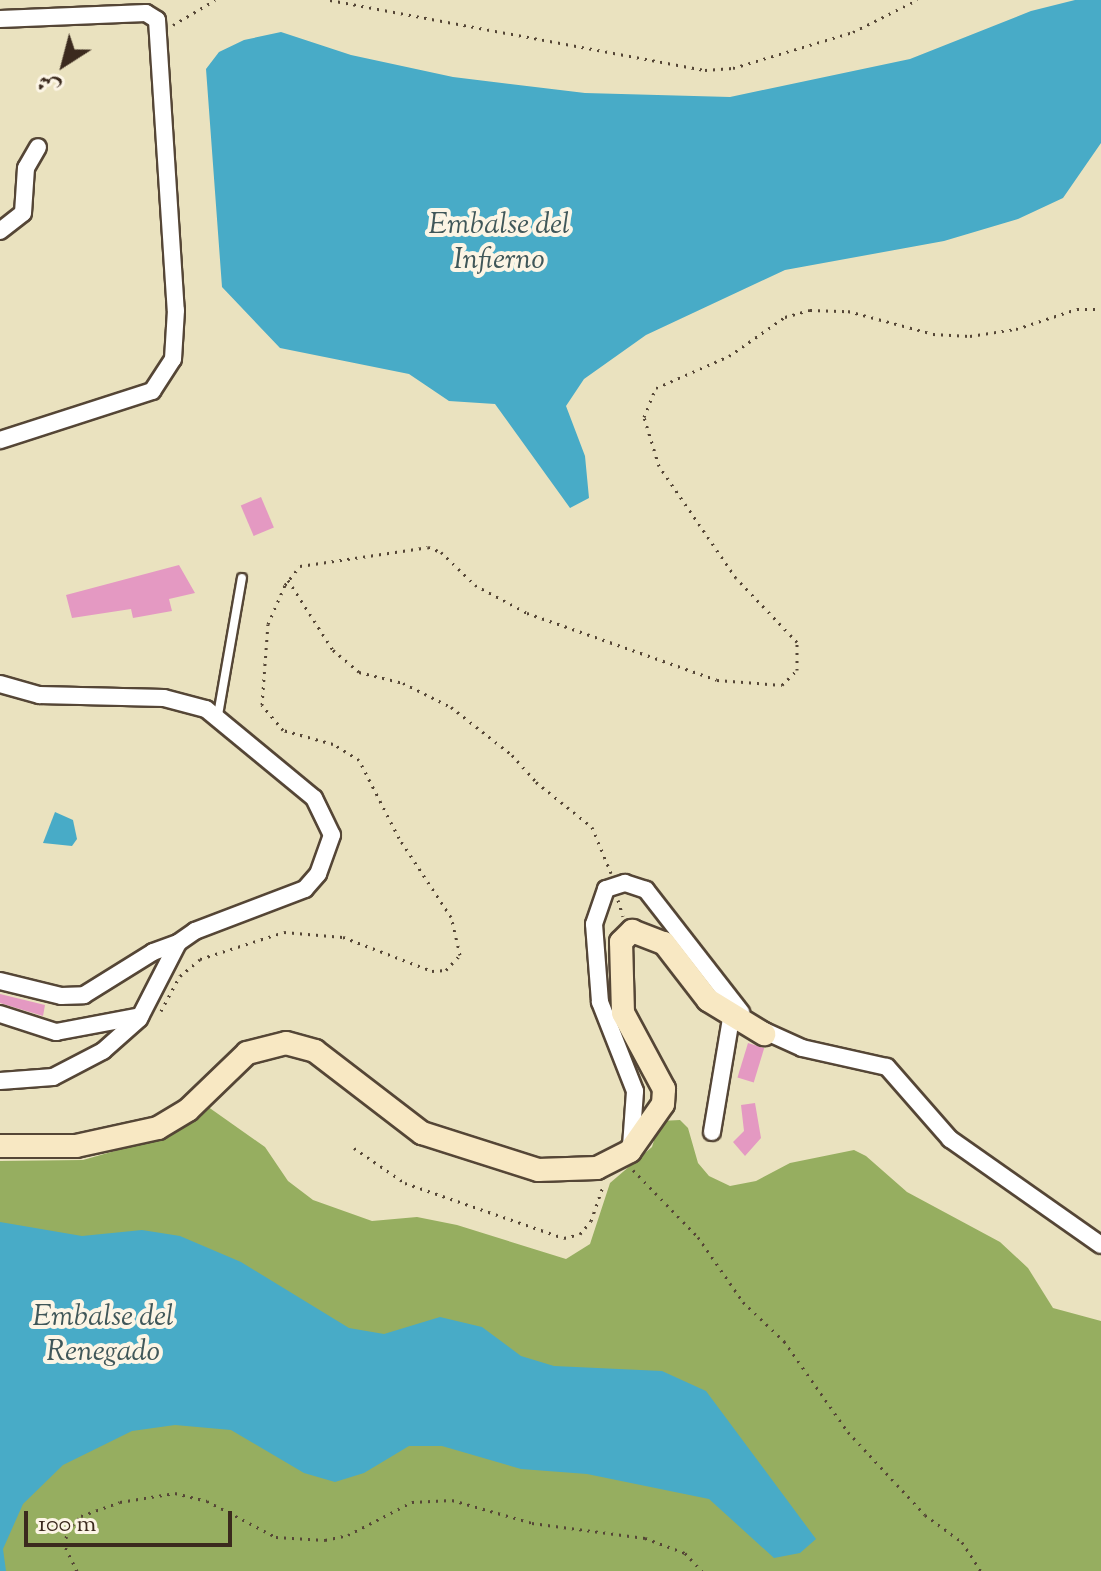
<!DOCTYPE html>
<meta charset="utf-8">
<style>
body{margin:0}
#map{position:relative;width:1101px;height:1571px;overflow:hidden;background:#eae2bf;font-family:"Sorts Mill Goudy",Amiri,serif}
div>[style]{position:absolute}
.forest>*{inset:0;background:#96ae60}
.water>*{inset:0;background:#48abc7}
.building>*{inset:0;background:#e499c2;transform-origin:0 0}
.path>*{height:3px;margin-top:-1.5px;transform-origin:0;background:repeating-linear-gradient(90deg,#554636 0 2px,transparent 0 8px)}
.roads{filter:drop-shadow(2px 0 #554636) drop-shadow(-2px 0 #554636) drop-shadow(0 2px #554636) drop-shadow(0 -2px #554636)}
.lane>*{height:8px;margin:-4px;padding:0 4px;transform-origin:4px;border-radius:4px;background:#fff}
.street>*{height:16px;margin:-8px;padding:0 8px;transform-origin:8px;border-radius:8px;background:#fff}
.secondary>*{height:22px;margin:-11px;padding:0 11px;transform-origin:11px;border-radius:11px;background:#f8e8c3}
span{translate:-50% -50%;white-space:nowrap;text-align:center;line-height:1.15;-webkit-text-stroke:8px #fcf5e5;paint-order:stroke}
.water-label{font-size:30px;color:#405759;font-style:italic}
.north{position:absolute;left:24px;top:24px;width:80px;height:80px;-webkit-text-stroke:6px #fcf5e5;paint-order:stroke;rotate:216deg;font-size:22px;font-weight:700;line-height:32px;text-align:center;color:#3b2a1e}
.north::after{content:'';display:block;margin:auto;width:28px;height:36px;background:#3b2a1e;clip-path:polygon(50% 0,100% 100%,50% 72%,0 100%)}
.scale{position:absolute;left:24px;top:1511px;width:208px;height:36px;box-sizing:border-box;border:4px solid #3b2a1e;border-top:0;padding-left:10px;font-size:24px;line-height:28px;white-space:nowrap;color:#3b2a1e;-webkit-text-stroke:6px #fcf5e5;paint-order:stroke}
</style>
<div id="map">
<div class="forest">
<div style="clip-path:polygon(204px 1104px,265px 1147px,288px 1181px,313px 1200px,372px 1221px,417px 1217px,457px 1225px,566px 1259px,590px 1244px,610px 1183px,652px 1147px,660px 1121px,680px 1120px,688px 1128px,698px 1163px,709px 1176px,730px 1186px,756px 1181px,790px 1163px,854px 1150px,866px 1156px,907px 1192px,1000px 1242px,1028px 1268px,1053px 1308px,1101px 1321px,1101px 1571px,0 1571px,0 1161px,83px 1160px,136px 1145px,177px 1131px)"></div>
</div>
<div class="water">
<div style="clip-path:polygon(1075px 0,1101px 0,1101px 143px,1063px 198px,1018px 219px,944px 241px,785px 270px,646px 335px,584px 379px,566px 406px,585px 456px,589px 498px,570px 508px,495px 404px,449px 401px,409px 374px,280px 348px,222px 287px,206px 69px,219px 52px,244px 40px,281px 32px,351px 55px,453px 77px,585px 93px,730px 97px,910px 59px,1031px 11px)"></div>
<div style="clip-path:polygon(55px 812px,73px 820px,77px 839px,72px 846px,43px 843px)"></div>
<div style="clip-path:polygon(0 1222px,82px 1236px,142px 1230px,180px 1236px,241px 1262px,349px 1328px,384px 1334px,440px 1317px,482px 1327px,521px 1356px,554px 1366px,662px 1371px,706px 1391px,816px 1539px,800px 1553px,774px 1558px,709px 1499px,587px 1474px,521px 1469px,442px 1446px,409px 1446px,364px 1473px,335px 1482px,304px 1473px,231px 1430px,175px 1425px,132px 1431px,63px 1465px,23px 1504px,3px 1549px,6px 1571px,0 1571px)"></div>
</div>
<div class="building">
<div style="left:261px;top:497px;width:33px;height:22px;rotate:67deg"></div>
<div style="clip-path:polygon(179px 565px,195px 593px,169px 599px,172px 611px,133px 618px,131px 609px,72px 618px,66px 595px)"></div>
<div style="clip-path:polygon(0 994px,45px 1005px,43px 1016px,0 1003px)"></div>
<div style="left:748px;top:1043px;width:17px;height:36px;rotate:17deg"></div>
<div style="clip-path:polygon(755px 1103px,761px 1138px,745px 1156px,733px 1142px,744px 1131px,741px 1105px)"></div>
</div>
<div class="path">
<div style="left:330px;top:0;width:381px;rotate:10.6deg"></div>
<div style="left:705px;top:70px;width:28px;rotate:-4deg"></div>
<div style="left:733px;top:68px;width:125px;rotate:-16.7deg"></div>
<div style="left:853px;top:32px;width:72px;rotate:-26.6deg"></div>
<div style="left:173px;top:25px;width:49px;rotate:-30.8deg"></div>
<div style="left:288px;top:580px;width:83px;rotate:57.3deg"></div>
<div style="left:333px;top:650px;width:34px;rotate:40deg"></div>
<div style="left:359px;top:672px;width:45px;rotate:14deg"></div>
<div style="left:403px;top:683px;width:54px;rotate:26.6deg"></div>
<div style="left:451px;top:707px;width:78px;rotate:38.2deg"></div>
<div style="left:512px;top:755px;width:36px;rotate:48deg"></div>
<div style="left:536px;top:782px;width:72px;rotate:38.8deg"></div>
<div style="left:592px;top:827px;width:50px;rotate:67.6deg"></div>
<div style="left:618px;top:900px;width:17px;rotate:73deg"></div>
<div style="left:161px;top:1011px;width:40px;rotate:-62deg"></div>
<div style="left:180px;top:976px;width:26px;rotate:-40deg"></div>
<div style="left:200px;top:959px;width:88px;rotate:-17.8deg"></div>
<div style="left:284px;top:932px;width:59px;rotate:4.8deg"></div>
<div style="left:343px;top:937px;width:95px;rotate:20.9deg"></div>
<div style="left:432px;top:971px;width:14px;rotate:-4deg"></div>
<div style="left:446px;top:970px;width:21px;rotate:-47deg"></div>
<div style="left:460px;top:955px;width:39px;rotate:-103deg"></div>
<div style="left:451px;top:917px;width:95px;rotate:-123.4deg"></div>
<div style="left:399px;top:838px;width:88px;rotate:-117.1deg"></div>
<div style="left:359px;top:760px;width:31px;rotate:-148deg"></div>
<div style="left:333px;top:744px;width:52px;rotate:-164.4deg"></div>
<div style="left:283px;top:730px;width:33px;rotate:-130deg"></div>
<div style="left:262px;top:705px;width:81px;rotate:-85.8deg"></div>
<div style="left:268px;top:624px;width:43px;rotate:-66.4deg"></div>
<div style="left:285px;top:585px;width:24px;rotate:-52deg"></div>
<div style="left:300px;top:566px;width:129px;rotate:-8.4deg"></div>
<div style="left:428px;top:547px;width:14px;rotate:21deg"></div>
<div style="left:441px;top:552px;width:47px;rotate:44.1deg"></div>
<div style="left:475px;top:585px;width:59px;rotate:28.3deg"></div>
<div style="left:527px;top:613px;width:201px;rotate:19.4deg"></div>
<div style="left:717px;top:680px;width:65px;rotate:4.4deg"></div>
<div style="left:782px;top:685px;width:21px;rotate:-45deg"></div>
<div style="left:797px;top:670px;width:28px;rotate:-90deg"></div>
<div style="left:797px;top:642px;width:88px;rotate:-133.6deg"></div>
<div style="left:736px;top:578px;width:136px;rotate:-124.5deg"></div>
<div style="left:659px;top:466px;width:51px;rotate:-107deg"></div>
<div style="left:644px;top:417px;width:31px;rotate:-68deg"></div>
<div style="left:656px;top:388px;width:80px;rotate:-23.7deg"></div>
<div style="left:729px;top:356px;width:68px;rotate:-34.9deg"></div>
<div style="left:785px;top:317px;width:26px;rotate:-16deg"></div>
<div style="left:810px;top:310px;width:38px;rotate:2deg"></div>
<div style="left:848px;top:311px;width:88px;rotate:15.1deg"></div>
<div style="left:933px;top:334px;width:37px;rotate:3deg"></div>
<div style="left:970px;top:336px;width:47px;rotate:-8.7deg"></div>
<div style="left:1016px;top:329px;width:64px;rotate:-18.2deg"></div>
<div style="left:1077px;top:309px;width:24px"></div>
<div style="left:354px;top:1148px;width:62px;rotate:34.5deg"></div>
<div style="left:405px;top:1183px;width:168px;rotate:19.1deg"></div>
<div style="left:564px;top:1238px;width:16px;rotate:-14deg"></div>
<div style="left:580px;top:1234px;width:17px;rotate:-50deg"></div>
<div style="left:591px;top:1221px;width:37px;rotate:-71deg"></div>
<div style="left:633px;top:1170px;width:93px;rotate:45.9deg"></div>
<div style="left:698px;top:1237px;width:79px;rotate:55.3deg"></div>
<div style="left:743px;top:1302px;width:57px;rotate:43.6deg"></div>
<div style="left:784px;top:1341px;width:111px;rotate:54.9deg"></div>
<div style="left:848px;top:1432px;width:113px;rotate:47.1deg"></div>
<div style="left:925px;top:1515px;width:46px;rotate:36.1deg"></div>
<div style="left:962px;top:1542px;width:35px;rotate:57deg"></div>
<div style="left:77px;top:1571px;width:28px;rotate:-116deg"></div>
<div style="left:65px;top:1546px;width:15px;rotate:-82deg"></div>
<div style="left:67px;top:1531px;width:21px;rotate:-47deg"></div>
<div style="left:81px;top:1516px;width:41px;rotate:-19.7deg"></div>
<div style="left:120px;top:1502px;width:56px;rotate:-9.3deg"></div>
<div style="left:175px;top:1493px;width:33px;rotate:14deg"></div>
<div style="left:207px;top:1501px;width:78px;rotate:27.6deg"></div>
<div style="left:276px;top:1537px;width:49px;rotate:3.5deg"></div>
<div style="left:325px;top:1540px;width:24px;rotate:-12deg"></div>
<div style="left:348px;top:1535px;width:72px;rotate:-27.3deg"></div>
<div style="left:412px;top:1502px;width:40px;rotate:-2.9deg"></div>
<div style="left:452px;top:1500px;width:83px;rotate:16deg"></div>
<div style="left:532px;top:1523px;width:114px;rotate:7.6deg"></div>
<div style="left:645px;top:1538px;width:43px;rotate:20.6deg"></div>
<div style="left:685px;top:1553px;width:25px;rotate:47deg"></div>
</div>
<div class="roads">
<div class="lane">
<div style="left:218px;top:715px;width:139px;rotate:-80.1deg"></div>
</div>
<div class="street">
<div style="left:0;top:19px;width:146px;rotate:-2.4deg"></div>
<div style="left:146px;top:13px;width:13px;rotate:32deg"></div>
<div style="left:157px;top:20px;width:291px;rotate:86.3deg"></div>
<div style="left:176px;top:310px;width:49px;rotate:93.5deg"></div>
<div style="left:173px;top:359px;width:38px;rotate:123deg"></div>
<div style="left:152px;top:391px;width:160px;rotate:162.1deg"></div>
<div style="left:0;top:231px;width:29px;rotate:-38deg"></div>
<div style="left:23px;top:213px;width:45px;rotate:-86.2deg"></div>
<div style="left:26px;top:168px;width:24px;rotate:-60deg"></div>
<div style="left:0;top:684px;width:41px;rotate:15.8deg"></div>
<div style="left:39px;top:695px;width:125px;rotate:1.4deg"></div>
<div style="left:164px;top:698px;width:43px;rotate:14.7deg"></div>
<div style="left:206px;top:709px;width:140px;rotate:39.5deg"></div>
<div style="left:314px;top:798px;width:41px;rotate:64.1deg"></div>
<div style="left:332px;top:835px;width:41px;rotate:109.7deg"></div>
<div style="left:318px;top:874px;width:20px;rotate:131deg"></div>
<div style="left:305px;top:889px;width:118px;rotate:159.1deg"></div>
<div style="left:195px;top:931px;width:21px;rotate:145deg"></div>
<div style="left:178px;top:943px;width:85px;rotate:117.2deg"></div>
<div style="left:139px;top:1019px;width:48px;rotate:138.4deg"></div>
<div style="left:103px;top:1051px;width:56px;rotate:152.5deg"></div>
<div style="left:53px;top:1077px;width:53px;rotate:175.7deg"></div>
<div style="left:0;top:981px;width:63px;rotate:13.8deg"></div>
<div style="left:61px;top:996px;width:23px;rotate:-2deg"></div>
<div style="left:84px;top:995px;width:81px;rotate:-31.9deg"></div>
<div style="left:153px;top:952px;width:27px;rotate:-20deg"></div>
<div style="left:0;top:1014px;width:59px;rotate:17.8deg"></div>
<div style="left:56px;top:1032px;width:86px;rotate:-10.7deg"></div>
<div style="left:758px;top:1028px;width:48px;rotate:24.4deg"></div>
<div style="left:802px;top:1048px;width:87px;rotate:12.6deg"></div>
<div style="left:887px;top:1067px;width:96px;rotate:48.8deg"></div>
<div style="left:950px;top:1139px;width:184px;rotate:35.1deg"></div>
<div style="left:712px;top:1132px;width:116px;rotate:-80.5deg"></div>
<div style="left:631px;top:1146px;width:55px;rotate:-85.8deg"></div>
<div style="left:635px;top:1091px;width:96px;rotate:-111.5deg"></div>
<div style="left:600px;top:1002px;width:78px;rotate:-94.4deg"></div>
<div style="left:594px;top:924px;width:37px;rotate:-71deg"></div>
<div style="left:606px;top:889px;width:20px;rotate:-18deg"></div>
<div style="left:625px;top:883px;width:22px;rotate:18deg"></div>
<div style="left:646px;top:890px;width:155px;rotate:52.1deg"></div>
</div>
<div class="secondary">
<div style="left:0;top:1146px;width:76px"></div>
<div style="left:76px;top:1146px;width:84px;rotate:-12.4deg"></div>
<div style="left:158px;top:1128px;width:35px;rotate:-31deg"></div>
<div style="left:188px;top:1110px;width:82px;rotate:-44deg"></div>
<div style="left:247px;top:1053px;width:40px;rotate:-14.4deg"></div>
<div style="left:286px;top:1043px;width:30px;rotate:15deg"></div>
<div style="left:315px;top:1051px;width:135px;rotate:37.5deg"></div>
<div style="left:422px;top:1133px;width:122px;rotate:17.7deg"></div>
<div style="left:538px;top:1170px;width:59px;rotate:-1.9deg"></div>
<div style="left:597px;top:1168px;width:37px;rotate:-27deg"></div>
<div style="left:630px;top:1151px;width:57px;rotate:-54.9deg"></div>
<div style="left:663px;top:1104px;width:15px;rotate:-86deg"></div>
<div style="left:664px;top:1089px;width:86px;rotate:-118.3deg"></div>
<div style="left:623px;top:1013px;width:71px;rotate:-91.6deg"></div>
<div style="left:621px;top:942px;width:16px;rotate:-45deg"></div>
<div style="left:632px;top:931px;width:34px;rotate:21deg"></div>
<div style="left:664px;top:943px;width:72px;rotate:52.3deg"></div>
<div style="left:708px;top:1000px;width:66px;rotate:31.3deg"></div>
</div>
</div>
<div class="water-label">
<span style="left:499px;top:243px">Embalse del<br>Infierno</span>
<span style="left:103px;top:1335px">Embalse del<br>Renegado</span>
</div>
<div class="north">ش</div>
<div class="scale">100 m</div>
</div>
